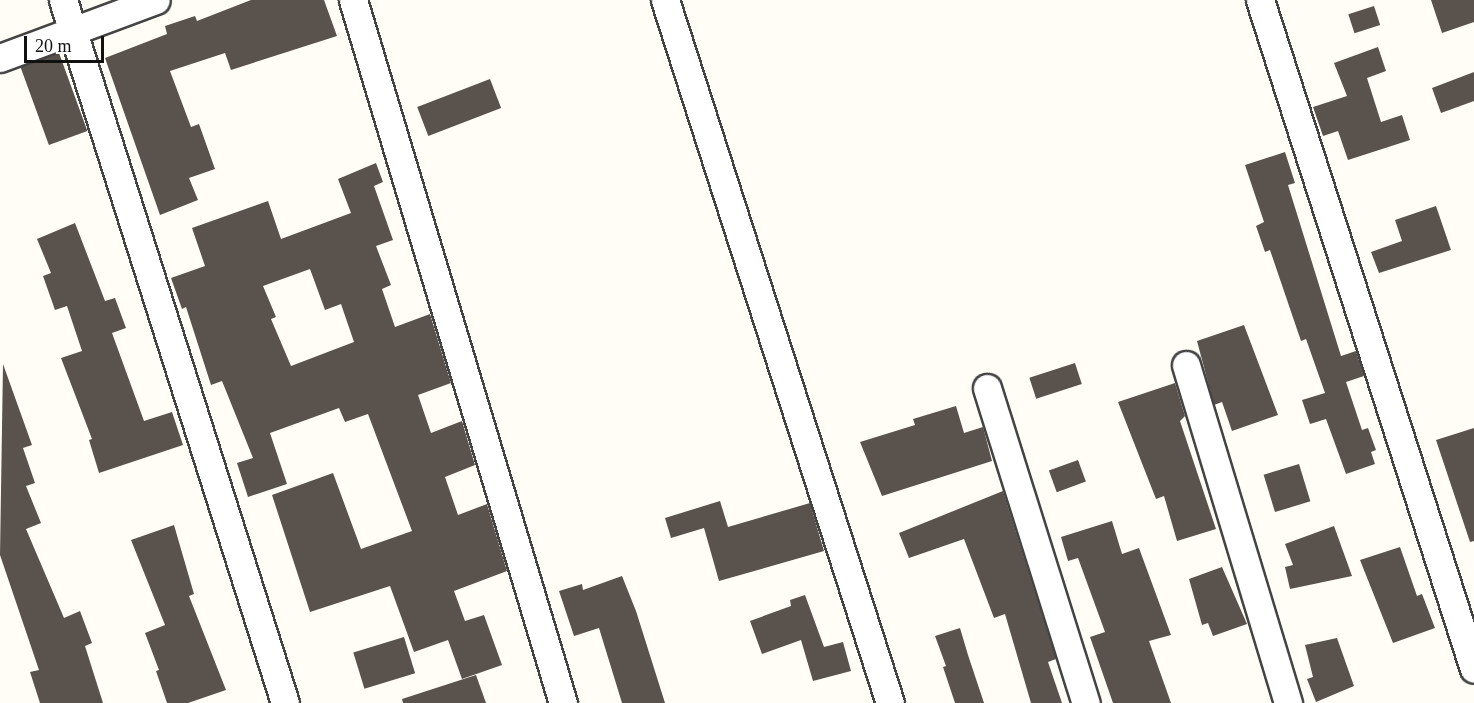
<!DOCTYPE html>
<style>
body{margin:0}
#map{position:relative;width:1474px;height:703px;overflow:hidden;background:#fffdf5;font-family:Georgia,serif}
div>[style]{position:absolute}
.building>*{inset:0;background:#5a524d;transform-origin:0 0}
.roads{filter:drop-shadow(2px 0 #444) drop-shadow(-2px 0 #444) drop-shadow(0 2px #444) drop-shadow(0 -2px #444)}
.minor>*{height:27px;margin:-13.5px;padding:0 13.5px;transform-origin:13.5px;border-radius:13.5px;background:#fff}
span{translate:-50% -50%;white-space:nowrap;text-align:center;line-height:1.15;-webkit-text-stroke:6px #fff;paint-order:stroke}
.scale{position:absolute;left:24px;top:36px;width:80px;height:27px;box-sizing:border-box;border:3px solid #111;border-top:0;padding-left:8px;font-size:18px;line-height:21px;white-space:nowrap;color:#111;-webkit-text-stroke:4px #fff;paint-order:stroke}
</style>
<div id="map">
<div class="building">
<div style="clip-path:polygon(251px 0,324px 0,337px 36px,231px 70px,225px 53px,170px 71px,191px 127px,199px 124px,215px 169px,189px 178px,198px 200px,160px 215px,105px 58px,167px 34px,165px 26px,195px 16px,197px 21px)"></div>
<div style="clip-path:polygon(1431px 0,1474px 0,1474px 22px,1442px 33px)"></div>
<div style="left:1374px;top:6px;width:20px;height:27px;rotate:72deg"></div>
<div style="clip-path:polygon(1378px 47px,1386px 71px,1367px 78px,1381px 122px,1402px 115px,1410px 140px,1348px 160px,1338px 131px,1323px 136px,1313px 107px,1347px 96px,1334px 63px)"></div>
<div style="left:59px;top:53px;width:83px;height:41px;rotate:70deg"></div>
<div style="clip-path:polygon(1474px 72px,1474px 101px,1441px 113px,1432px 88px)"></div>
<div style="left:490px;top:79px;width:31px;height:78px;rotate:69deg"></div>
<div style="clip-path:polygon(1285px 152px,1295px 183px,1288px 185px,1341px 356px,1356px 351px,1364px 376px,1346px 382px,1362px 430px,1368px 428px,1376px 450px,1371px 452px,1375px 464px,1346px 474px,1326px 419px,1310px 424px,1302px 400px,1325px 393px,1306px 339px,1301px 341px,1270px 250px,1265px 252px,1256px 226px,1264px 222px,1245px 165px)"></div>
<div style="clip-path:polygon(evenodd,376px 163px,383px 182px,374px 186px,393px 240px,376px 246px,391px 285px,382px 289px,395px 327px,430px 314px,451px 383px,418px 395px,431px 433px,462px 421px,475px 465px,445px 477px,458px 515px,487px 504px,507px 571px,454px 591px,465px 621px,484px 615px,502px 665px,462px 679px,448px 640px,414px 652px,390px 586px,310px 612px,272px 495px,333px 473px,361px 549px,412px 531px,368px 414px,345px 422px,339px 408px,270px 433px,287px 484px,248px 497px,237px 463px,253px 458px,222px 381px,211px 385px,186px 307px,182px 309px,171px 278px,205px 266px,192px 228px,268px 201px,281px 239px,351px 213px,338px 179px,376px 163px,310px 269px,325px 310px,341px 304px,354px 342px,291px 366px,271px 319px,276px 317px,263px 286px,310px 269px)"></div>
<div style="clip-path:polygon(1436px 206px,1451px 250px,1379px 273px,1371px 252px,1402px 241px,1395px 220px)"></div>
<div style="clip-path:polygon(75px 223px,105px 301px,115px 298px,126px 328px,112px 333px,144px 421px,172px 412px,183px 445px,99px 473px,89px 440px,92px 439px,61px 358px,82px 351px,67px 306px,55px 310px,43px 276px,51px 273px,37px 239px)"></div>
<div style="clip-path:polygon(1244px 325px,1278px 415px,1232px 431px,1222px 402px,1214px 405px,1197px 341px)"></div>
<div style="left:1075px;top:363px;width:22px;height:48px;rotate:72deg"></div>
<div style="clip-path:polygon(3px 364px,32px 445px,23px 448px,35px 483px,26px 486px,41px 523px,26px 529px,64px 618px,80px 611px,92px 643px,85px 646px,103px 703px,40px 703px,30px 672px,39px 670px,0 555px)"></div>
<div style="clip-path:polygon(1175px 383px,1185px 416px,1180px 421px,1216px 529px,1177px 541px,1164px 496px,1156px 499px,1118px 402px)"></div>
<div style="clip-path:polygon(956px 406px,964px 433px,983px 427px,992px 461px,882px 496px,860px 442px,915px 425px,913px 419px)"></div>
<div style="clip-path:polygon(1474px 428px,1474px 541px,1470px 542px,1436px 440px)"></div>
<div style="left:1078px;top:460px;width:23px;height:31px;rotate:70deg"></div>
<div style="left:1299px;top:464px;width:39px;height:37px;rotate:73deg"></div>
<div style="clip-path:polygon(1003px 491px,1056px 659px,1048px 662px,1062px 703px,1031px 703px,1005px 614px,994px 618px,964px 539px,909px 558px,899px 533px)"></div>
<div style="clip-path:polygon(720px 501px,728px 527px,810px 503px,824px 551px,719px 581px,704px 528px,671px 538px,665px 518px)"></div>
<div style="clip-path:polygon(1112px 521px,1122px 554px,1139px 548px,1171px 635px,1149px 641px,1171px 703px,1113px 703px,1090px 637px,1105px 632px,1078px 558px,1068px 561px,1061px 537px)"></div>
<div style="clip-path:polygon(174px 525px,194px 594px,189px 596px,226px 690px,188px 703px,167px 703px,156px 671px,159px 670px,145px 633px,165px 625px,131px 540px)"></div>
<div style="clip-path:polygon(1334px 526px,1352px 576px,1290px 589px,1285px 567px,1293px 565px,1285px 544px)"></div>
<div style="clip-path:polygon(1400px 547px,1417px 596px,1422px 594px,1435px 628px,1393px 643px,1360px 560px)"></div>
<div style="clip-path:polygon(1222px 567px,1247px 624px,1213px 636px,1208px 623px,1202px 625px,1189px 579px)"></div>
<div style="clip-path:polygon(622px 576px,636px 611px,665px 703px,622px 703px,599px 628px,574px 636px,559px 591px,582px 584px,583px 590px)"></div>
<div style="clip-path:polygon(805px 595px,824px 647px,843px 642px,851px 671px,813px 681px,801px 640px,762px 654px,750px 621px,791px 606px,790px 600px)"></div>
<div style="clip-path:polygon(960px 628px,968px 655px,984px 703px,955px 703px,943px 667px,946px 666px,935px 636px)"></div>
<div style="left:404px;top:637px;width:38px;height:53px;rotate:73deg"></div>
<div style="clip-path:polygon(1337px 638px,1354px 686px,1316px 702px,1307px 679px,1313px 677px,1305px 645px)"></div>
<div style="clip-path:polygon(476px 675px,486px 703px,403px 703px,402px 699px)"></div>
</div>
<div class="roads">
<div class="minor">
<div style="left:63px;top:0;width:737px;rotate:72.47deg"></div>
<div style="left:353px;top:0;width:734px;rotate:73.37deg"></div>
<div style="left:665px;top:0;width:738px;rotate:72.25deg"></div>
<div style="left:1260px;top:0;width:702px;rotate:72.26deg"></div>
<div style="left:0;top:58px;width:166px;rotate:-20.4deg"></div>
<div style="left:1186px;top:365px;width:353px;rotate:73.2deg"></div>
<div style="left:987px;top:388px;width:330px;rotate:72.6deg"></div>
</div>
</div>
<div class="scale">20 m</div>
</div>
